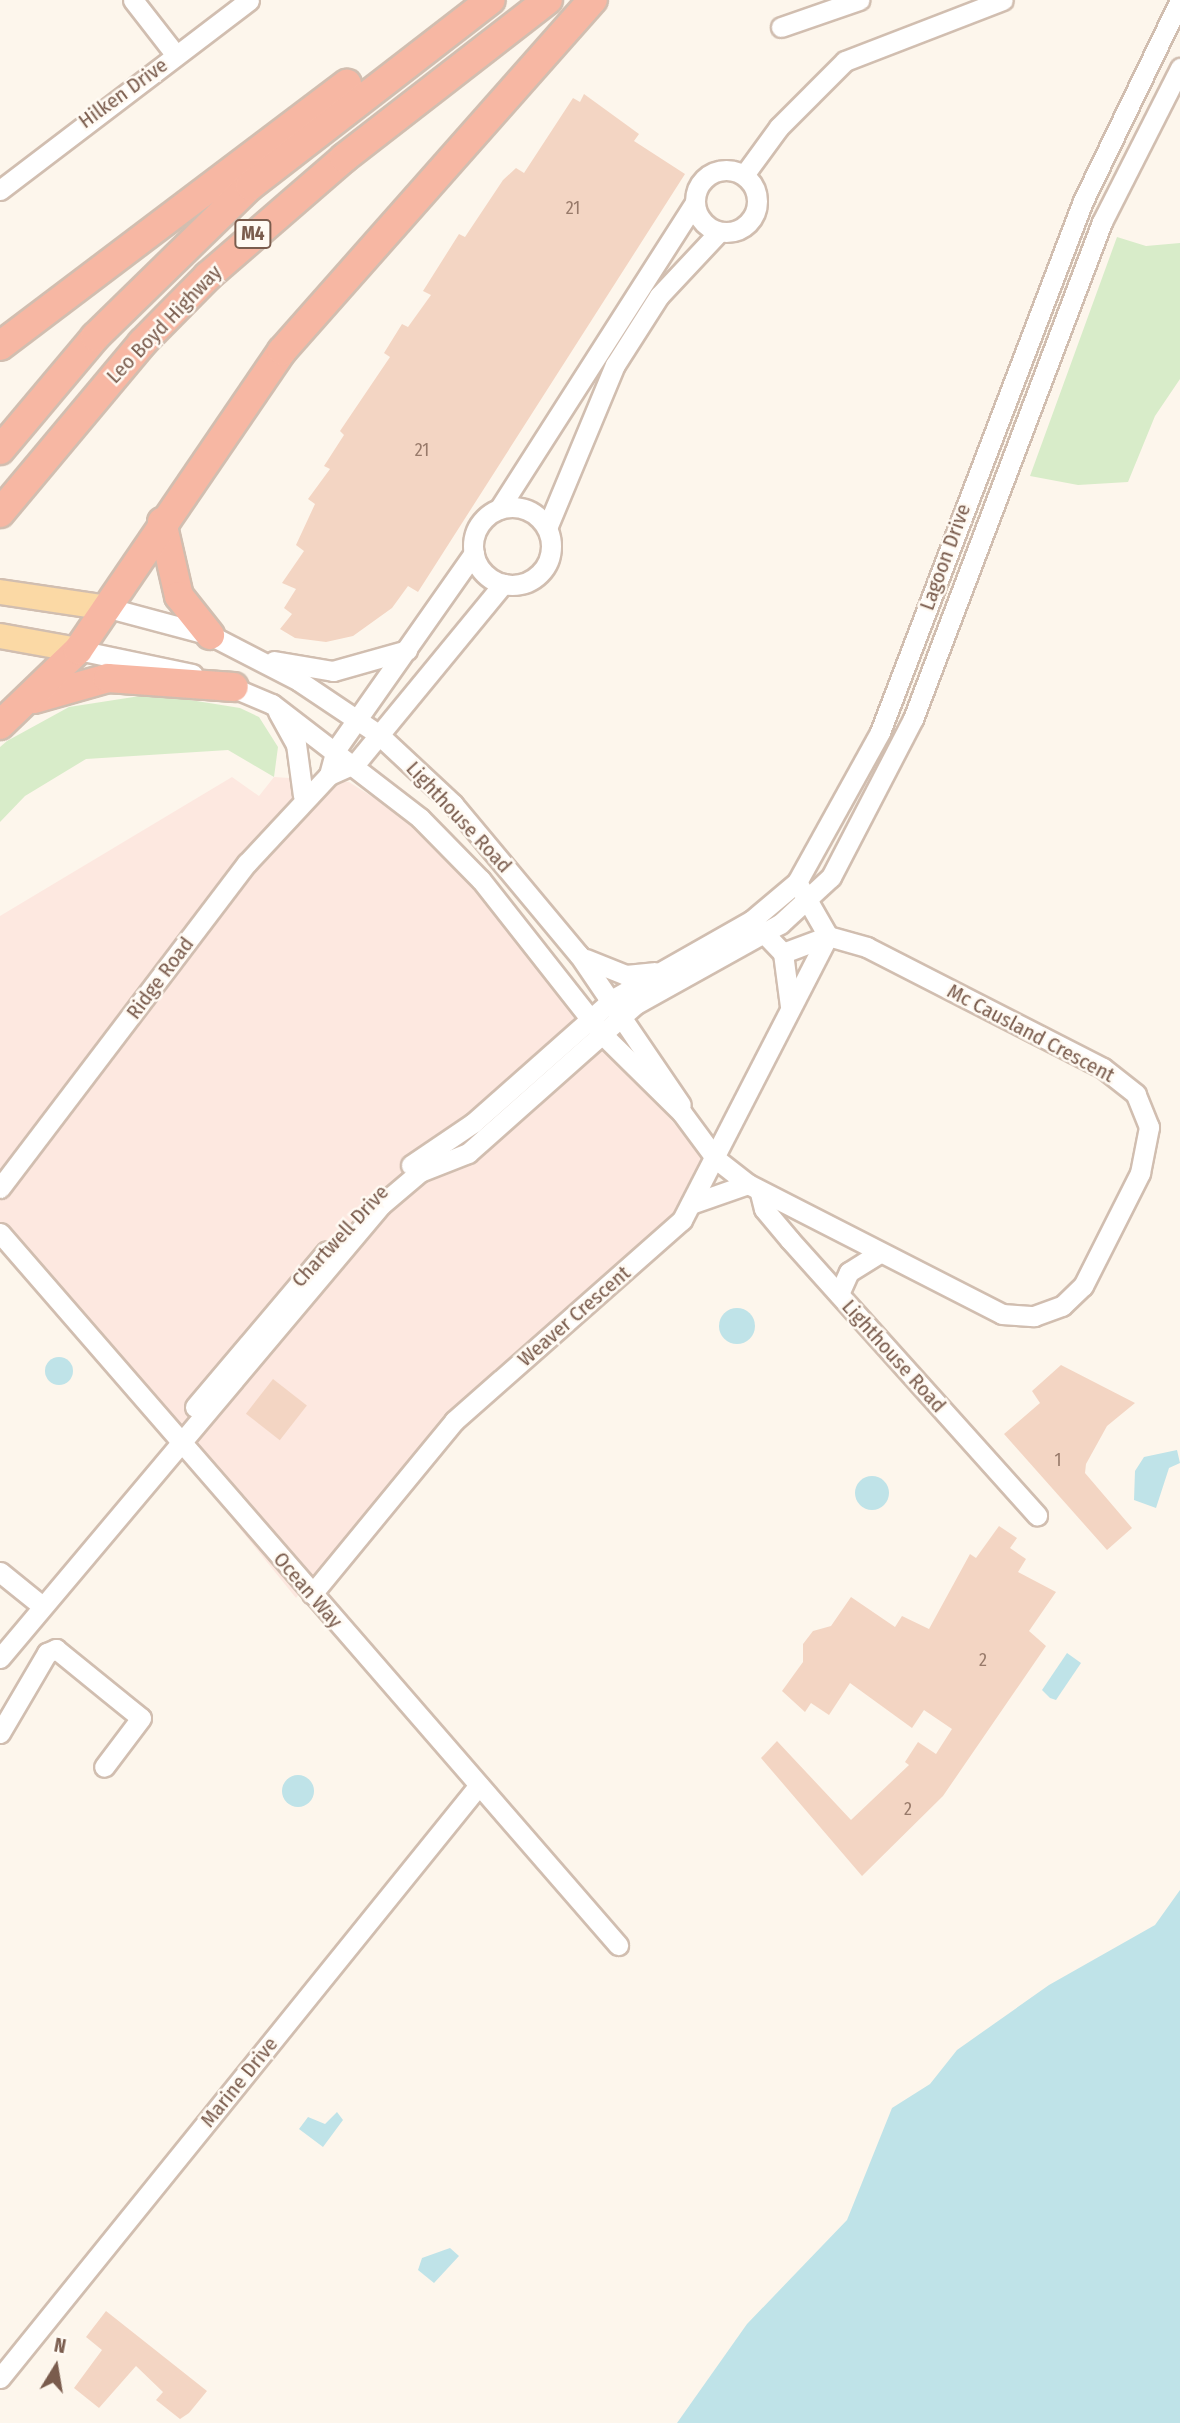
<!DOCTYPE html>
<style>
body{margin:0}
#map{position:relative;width:1180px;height:2423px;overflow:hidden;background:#fdf6ec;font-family:"Fira Sans Condensed",sans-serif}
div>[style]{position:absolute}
.commercial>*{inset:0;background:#fde8e0}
.green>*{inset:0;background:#d8ecc9}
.water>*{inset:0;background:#bfe3e8}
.round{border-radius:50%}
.building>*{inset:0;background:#f3d5c3;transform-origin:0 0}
.roads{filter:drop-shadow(2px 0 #d1beb0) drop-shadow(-2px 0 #d1beb0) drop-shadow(0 2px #d1beb0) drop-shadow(0 -2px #d1beb0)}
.minor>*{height:19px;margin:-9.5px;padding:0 9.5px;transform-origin:9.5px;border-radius:9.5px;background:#fff}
.minor>.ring{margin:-9.5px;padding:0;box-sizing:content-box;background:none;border:19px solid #fff;border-radius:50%}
.major>*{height:24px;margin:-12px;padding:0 12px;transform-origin:12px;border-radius:12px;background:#fbd9a5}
.highway>*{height:28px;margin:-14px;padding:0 14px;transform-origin:14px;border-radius:14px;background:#f7b7a3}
span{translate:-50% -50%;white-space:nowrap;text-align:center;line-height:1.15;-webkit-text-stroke:5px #fffaf3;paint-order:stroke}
.number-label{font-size:18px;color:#987a6a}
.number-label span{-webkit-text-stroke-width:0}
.shield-label span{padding:2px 5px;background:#fffaf3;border:2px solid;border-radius:5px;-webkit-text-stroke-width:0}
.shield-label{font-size:19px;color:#7a5c4d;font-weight:700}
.street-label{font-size:21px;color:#7a5c4d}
.north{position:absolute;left:21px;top:2332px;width:70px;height:70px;-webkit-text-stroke:5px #fffaf3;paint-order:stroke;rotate:11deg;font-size:19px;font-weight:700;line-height:28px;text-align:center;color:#7a5c4d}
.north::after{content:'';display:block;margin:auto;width:24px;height:32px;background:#7a5c4d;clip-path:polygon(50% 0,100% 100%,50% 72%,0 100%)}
</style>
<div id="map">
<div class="commercial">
<div style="clip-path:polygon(232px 777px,259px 796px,274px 777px,349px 782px,420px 827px,702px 1156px,675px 1217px,455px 1405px,296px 1598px,0 1232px,0 916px)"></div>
</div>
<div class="green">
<div style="clip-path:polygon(1117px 237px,1146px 246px,1180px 243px,1180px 379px,1155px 416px,1128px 482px,1078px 485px,1030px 476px)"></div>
<div style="clip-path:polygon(153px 694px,240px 708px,259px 717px,278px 747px,274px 777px,228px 750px,86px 759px,25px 796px,0 822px,0 747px,7px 741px,69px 707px)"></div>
</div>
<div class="water">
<div class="round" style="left:719px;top:1308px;width:36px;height:36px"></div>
<div class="round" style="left:45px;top:1357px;width:28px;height:28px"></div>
<div style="clip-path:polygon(1177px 1450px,1180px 1463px,1169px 1468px,1156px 1508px,1134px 1500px,1135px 1471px,1144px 1457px)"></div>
<div class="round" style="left:855px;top:1476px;width:34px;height:34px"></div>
<div style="clip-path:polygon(1067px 1653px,1081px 1663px,1056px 1700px,1050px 1698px,1042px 1690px)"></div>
<div class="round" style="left:282px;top:1775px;width:32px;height:32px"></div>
<div style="clip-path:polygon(1180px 1890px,1180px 2423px,677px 2423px,747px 2324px,847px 2220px,892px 2108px,930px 2084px,957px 2050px,1049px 1985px,1155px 1925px)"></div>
<div style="clip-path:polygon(337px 2112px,343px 2120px,323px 2147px,299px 2129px,308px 2117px,325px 2124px)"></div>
<div style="clip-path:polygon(450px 2248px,459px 2256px,434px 2283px,418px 2270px,422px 2258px)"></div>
</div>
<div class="building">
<div style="clip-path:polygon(584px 94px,639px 134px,634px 141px,685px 174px,418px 592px,408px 586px,392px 608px,353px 636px,326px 642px,295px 638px,280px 629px,292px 614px,284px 608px,296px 589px,282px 583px,304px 551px,296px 545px,315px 504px,308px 499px,330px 469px,324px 466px,344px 435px,340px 431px,390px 357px,384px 353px,402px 324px,408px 327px,431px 295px,423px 291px,459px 234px,465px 237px,503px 180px,516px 168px,524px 173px,573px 98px,580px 102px)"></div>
<div style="clip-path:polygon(1061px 1365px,1135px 1403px,1107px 1426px,1086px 1464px,1085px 1473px,1132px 1528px,1107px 1550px,1004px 1434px,1040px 1403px,1032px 1391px)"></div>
<div style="left:273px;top:1379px;width:43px;height:44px;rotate:38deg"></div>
<div style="clip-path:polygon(999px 1526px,1017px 1538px,1010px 1548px,1026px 1559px,1018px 1572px,1056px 1592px,1029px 1631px,1046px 1646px,943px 1796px,862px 1876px,761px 1758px,777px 1741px,851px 1820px,909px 1765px,905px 1762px,918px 1742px,936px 1754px,952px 1729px,924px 1710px,912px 1728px,850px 1683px,829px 1715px,811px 1703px,805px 1712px,782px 1691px,803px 1662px,803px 1644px,813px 1631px,831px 1626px,851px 1597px,895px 1627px,902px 1616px,929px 1629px,970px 1554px,976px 1558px)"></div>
<div style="clip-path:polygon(106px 2311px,207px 2391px,189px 2413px,180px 2419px,156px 2400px,163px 2392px,136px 2366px,99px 2408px,74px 2388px,102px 2350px,86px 2337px)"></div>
</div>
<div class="roads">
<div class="minor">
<div style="left:133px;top:0;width:68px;rotate:52.1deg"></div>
<div style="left:781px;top:27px;width:83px;rotate:-19.1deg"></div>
<div class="ring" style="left:695px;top:170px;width:43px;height:43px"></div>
<div style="left:744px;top:175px;width:59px;rotate:-53.9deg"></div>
<div style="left:779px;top:127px;width:93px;rotate:-45deg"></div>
<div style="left:845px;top:61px;width:169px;rotate:-21.1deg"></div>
<div style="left:0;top:190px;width:313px;rotate:-37.3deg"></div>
<div class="ring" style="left:473px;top:507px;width:59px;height:59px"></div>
<div style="left:499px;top:509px;width:363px;rotate:-57.4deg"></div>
<div style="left:547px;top:528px;width:177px;rotate:-67.4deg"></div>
<div style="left:615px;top:365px;width:82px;rotate:-57.5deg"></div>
<div style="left:659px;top:296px;width:88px;rotate:-46.8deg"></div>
<div style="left:474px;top:553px;width:240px;rotate:125.1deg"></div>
<div style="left:336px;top:749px;width:27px;rotate:105deg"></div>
<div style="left:329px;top:775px;width:30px;rotate:-24deg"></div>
<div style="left:356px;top:763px;width:232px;rotate:-50.6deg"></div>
<div style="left:109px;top:608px;width:105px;rotate:15deg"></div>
<div style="left:210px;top:635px;width:100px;rotate:27.3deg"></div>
<div style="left:299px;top:681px;width:95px;rotate:33.9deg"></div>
<div style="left:378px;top:734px;width:103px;rotate:43deg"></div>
<div style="left:453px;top:804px;width:197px;rotate:50.2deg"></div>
<div style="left:579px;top:955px;width:181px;rotate:55.8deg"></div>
<div style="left:78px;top:650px;width:117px;rotate:11.8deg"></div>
<div style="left:274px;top:661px;width:60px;rotate:9.6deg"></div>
<div style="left:333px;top:671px;width:77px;rotate:-15.8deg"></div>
<div style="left:222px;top:683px;width:54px;rotate:22.8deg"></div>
<div style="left:272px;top:704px;width:187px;rotate:37.6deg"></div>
<div style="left:420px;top:818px;width:87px;rotate:45.5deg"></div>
<div style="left:481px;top:880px;width:197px;rotate:51.8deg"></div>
<div style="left:603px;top:1035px;width:111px;rotate:44.6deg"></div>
<div style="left:682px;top:1113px;width:57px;rotate:53.5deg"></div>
<div style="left:716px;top:1159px;width:41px;rotate:38deg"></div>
<div style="left:748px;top:1184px;width:285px;rotate:27.1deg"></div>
<div style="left:1002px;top:1314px;width:32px;rotate:4deg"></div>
<div style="left:1034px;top:1316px;width:30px;rotate:-20deg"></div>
<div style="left:1062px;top:1306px;width:29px;rotate:-44deg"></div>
<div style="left:1083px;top:1286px;width:127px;rotate:-63.2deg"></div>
<div style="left:1140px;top:1173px;width:47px;rotate:-78.9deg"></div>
<div style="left:1149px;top:1127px;width:35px;rotate:-112deg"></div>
<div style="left:1136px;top:1094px;width:42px;rotate:-141.8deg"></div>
<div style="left:1103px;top:1068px;width:265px;rotate:-152.9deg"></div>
<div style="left:867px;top:947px;width:41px;rotate:-164.2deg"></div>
<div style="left:828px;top:936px;width:62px;rotate:-119.9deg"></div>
<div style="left:278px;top:712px;width:37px;rotate:61deg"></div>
<div style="left:296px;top:744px;width:52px;rotate:82.3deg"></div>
<div style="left:756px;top:925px;width:39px;rotate:46deg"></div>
<div style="left:783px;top:953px;width:53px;rotate:82.5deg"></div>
<div style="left:783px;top:953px;width:48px;rotate:-20.7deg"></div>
<div style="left:586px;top:959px;width:43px;rotate:21.8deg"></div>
<div style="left:626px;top:975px;width:28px;rotate:-6deg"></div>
<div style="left:411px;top:1165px;width:75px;rotate:-34.1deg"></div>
<div style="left:473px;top:1123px;width:187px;rotate:-41.5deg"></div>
<div style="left:613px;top:999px;width:160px;rotate:-29.6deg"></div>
<div style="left:752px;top:920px;width:59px;rotate:-40.2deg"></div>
<div style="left:797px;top:882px;width:171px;rotate:-61deg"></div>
<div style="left:880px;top:732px;width:568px;rotate:-69.08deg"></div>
<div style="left:1083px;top:201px;width:223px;rotate:-64.2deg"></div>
<div style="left:0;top:1188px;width:408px;rotate:-52.8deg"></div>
<div style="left:247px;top:863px;width:120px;rotate:-47deg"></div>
<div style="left:760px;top:1193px;width:16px;rotate:76deg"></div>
<div style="left:764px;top:1209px;width:40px;rotate:50deg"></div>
<div style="left:790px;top:1240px;width:370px;rotate:48.1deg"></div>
<div style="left:691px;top:1204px;width:60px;rotate:-19.3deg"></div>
<div style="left:0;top:1233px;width:943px;rotate:49.04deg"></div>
<div style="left:839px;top:1294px;width:24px;rotate:-66deg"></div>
<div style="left:849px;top:1272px;width:36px;rotate:-32deg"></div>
<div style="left:195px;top:1407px;width:204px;rotate:-49.8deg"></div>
<div style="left:0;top:1572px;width:54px;rotate:39deg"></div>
<div style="left:312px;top:1594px;width:224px;rotate:-50.6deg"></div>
<div style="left:454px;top:1421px;width:304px;rotate:-41.4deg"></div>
<div style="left:682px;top:1220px;width:319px;rotate:-62.8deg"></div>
<div style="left:0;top:1658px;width:592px;rotate:-49.93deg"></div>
<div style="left:381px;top:1205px;width:51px;rotate:-40.2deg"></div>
<div style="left:420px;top:1172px;width:52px;rotate:-21.6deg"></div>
<div style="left:468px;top:1153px;width:225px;rotate:-41.6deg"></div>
<div style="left:636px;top:1004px;width:165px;rotate:-29.1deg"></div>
<div style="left:780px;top:924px;width:69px;rotate:-42.7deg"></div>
<div style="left:831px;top:877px;width:178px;rotate:-62.6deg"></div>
<div style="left:913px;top:719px;width:532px;rotate:-69.18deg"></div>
<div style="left:1102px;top:222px;width:173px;rotate:-63.1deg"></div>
<div style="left:0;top:1733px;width:93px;rotate:-59.6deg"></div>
<div style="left:47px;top:1653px;width:10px;rotate:-24deg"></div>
<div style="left:56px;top:1649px;width:109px;rotate:39.1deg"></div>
<div style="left:141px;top:1718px;width:61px;rotate:127.1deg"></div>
<div style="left:0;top:2378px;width:762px;rotate:-51.07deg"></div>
</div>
<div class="major">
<div style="left:0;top:592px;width:110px;rotate:8.4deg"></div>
<div style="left:0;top:636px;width:79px;rotate:10.2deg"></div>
</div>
<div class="highway">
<div style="left:0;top:346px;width:435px;rotate:-37.1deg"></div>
<div style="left:0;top:450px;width:148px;rotate:-49.9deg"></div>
<div style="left:95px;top:337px;width:216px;rotate:-44.3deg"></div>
<div style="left:250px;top:186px;width:304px;rotate:-37.7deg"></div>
<div style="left:0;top:513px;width:222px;rotate:-50.1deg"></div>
<div style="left:142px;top:343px;width:94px;rotate:-45.4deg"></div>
<div style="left:208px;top:276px;width:180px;rotate:-40.9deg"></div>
<div style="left:344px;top:158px;width:258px;rotate:-37.8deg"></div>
<div style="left:162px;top:522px;width:76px;rotate:77.1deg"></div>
<div style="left:179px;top:596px;width:50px;rotate:51.5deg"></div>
<div style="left:34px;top:699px;width:77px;rotate:-15.8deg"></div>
<div style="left:108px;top:678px;width:126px;rotate:4.1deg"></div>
<div style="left:0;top:725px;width:108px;rotate:-43.9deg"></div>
<div style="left:78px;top:650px;width:362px;rotate:-55.7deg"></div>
<div style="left:282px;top:351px;width:469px;rotate:-48.5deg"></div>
</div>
</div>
<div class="number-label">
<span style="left:573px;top:208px">21</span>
<span style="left:422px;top:450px">21</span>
<span style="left:1058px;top:1460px">1</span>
<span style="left:983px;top:1660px">2</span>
<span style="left:908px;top:1809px">2</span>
</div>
<div class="shield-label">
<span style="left:253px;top:234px">M4</span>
</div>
<div class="street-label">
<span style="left:123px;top:93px;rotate:-36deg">Hilken Drive</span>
<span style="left:164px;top:324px;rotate:-46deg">Leo Boyd Highway</span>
<span style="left:945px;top:557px;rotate:-70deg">Lagoon Drive</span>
<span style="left:459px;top:817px;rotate:47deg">Lighthouse Road</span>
<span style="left:160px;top:978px;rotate:-53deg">Ridge Road</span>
<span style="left:1031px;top:1033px;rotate:28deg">Mc Causland Crescent</span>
<span style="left:340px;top:1236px;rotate:-47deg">Chartwell Drive</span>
<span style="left:574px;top:1316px;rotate:-41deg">Weaver Crescent</span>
<span style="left:894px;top:1356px;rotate:48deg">Lighthouse Road</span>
<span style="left:308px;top:1590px;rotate:49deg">Ocean Way</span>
<span style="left:239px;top:2082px;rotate:-51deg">Marine Drive</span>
</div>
<div class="north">N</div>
</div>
